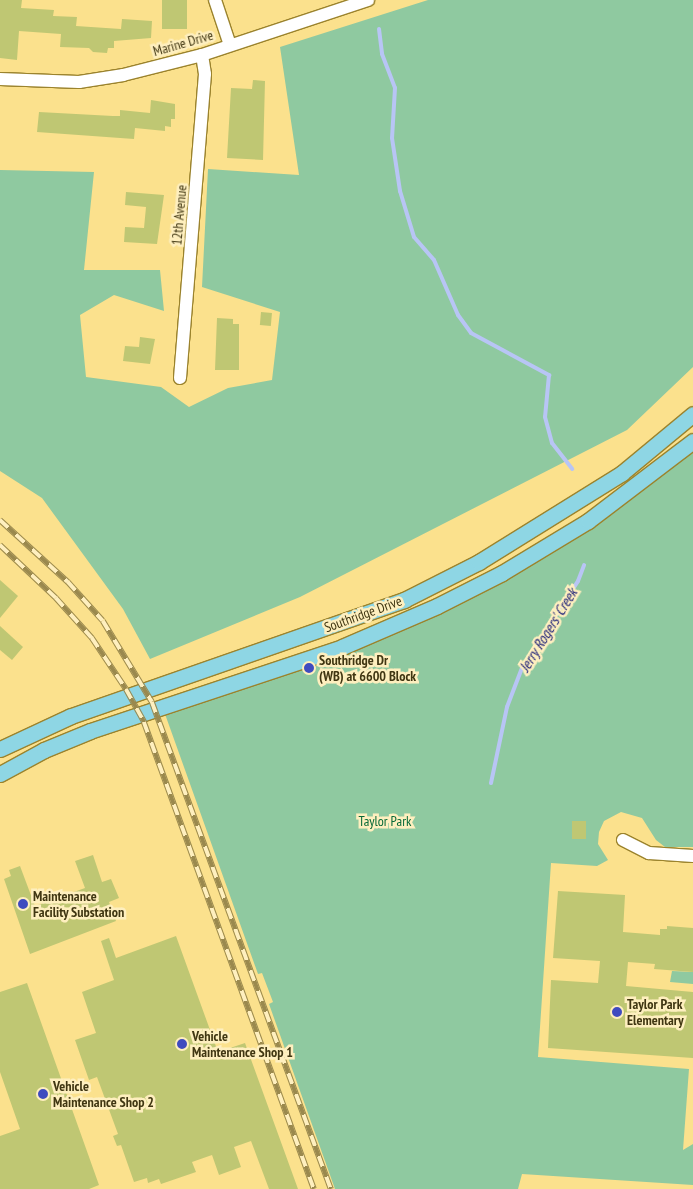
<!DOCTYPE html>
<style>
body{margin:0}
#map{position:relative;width:693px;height:1189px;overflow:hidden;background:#fbe18d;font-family:"PT Sans Narrow",sans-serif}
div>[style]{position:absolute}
.green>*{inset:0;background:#8fc9a0}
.stream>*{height:4px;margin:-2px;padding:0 2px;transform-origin:2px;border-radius:2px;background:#b8c5f5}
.building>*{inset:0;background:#bfc773;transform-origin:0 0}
.roads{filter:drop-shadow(1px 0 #9b832d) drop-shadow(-1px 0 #9b832d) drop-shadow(0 1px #9b832d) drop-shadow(0 -1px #9b832d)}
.minor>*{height:12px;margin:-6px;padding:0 6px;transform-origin:6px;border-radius:6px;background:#fff}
.major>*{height:15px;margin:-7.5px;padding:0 7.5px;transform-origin:7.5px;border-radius:7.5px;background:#8ed6e4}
.rail>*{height:5.5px;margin-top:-2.75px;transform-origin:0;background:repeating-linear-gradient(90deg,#feefbf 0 11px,#9a894e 0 22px);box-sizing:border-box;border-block:1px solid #9a894e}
.dots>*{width:14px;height:14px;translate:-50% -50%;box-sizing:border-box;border:2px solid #feefbf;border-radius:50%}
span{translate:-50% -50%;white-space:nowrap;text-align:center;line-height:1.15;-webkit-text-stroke:5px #feefbf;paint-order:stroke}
.street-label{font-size:14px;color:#403612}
.poi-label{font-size:14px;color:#403612;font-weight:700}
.left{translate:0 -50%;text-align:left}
.park-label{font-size:14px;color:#066937}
.water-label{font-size:15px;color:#1f2279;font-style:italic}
</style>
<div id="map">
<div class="green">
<div style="clip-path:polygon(428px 0,693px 0,693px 367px,627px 430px,300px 597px,150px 659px,123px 609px,42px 498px,0 471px,0 170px,94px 172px,84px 270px,160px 270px,164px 311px,114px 295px,80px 315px,86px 377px,161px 387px,189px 407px,228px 388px,272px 380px,280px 312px,202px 287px,208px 169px,299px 175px,280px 47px)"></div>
<div style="clip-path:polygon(693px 452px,693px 847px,665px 847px,656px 840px,642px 818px,621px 812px,604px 821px,599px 832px,598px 844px,608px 860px,597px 866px,551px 863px,538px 1057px,689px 1069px,683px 1150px,693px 1144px,693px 1185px,522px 1174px,518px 1189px,335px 1189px,269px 1004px,273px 1002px,262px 973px,258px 974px,165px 714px,342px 655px,457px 605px,573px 539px)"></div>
<div style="clip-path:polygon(672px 971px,693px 972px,693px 984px,670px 982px)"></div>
</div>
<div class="stream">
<div style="left:379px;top:29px;width:25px;rotate:83deg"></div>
<div style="left:382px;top:54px;width:36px;rotate:69deg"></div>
<div style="left:395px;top:88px;width:50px;rotate:93.4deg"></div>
<div style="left:392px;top:138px;width:54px;rotate:81.4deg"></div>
<div style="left:400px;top:191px;width:48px;rotate:73.1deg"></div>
<div style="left:414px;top:237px;width:30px;rotate:49deg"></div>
<div style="left:434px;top:260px;width:60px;rotate:66.4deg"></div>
<div style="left:458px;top:315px;width:22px;rotate:54deg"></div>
<div style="left:471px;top:333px;width:89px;rotate:28.3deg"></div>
<div style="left:549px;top:375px;width:42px;rotate:95.4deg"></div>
<div style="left:545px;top:417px;width:27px;rotate:75deg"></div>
<div style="left:552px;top:443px;width:33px;rotate:52deg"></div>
<div style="left:491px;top:783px;width:78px;rotate:-78.1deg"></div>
<div style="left:507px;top:707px;width:42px;rotate:-69deg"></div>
<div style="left:522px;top:668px;width:103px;rotate:-57.2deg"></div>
<div style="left:578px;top:581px;width:17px;rotate:-69deg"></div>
</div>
<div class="building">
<div style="clip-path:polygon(0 0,22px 0,21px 8px,54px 10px,53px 16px,77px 17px,76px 26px,121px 29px,122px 19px,152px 21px,151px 38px,114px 41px,114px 48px,108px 48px,107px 53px,93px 52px,89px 48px,60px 47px,61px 34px,19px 31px,17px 60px,0 58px)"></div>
<div style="left:162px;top:0;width:25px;height:29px"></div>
<div style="clip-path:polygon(253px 80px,265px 81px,263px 160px,227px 158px,231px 88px,252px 89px)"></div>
<div style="clip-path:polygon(151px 100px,175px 104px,175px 119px,171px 119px,171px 127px,165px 126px,165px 131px,135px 128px,134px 139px,37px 132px,39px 112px,113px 116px,120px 116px,120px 110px,150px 113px)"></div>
<div style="clip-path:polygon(126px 192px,164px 195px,157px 244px,124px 242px,125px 227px,144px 228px,146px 207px,125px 205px)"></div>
<div style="left:261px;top:312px;width:11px;height:13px;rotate:5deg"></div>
<div style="clip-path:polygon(217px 318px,233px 319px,233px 324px,239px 324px,239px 370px,215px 370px)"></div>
<div style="clip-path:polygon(140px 337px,155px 339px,150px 364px,123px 361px,125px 346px,139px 347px)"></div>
<div style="clip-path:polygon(0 580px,18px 596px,0 618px)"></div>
<div style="clip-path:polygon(0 626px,23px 647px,12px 660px,0 650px)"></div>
<div style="left:572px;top:821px;width:14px;height:18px"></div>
<div style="clip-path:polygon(93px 855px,102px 882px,111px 879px,119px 898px,109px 902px,116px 921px,30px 954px,4px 879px,11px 876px,9px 870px,20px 866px,35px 906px,85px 888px,75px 861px)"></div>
<div style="clip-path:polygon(558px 891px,625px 895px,623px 932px,660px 935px,660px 929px,667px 929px,667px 926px,693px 928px,693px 972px,654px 969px,655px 964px,628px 962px,626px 986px,693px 992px,693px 1058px,548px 1048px,551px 980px,598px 983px,600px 961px,553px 958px)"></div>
<div style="clip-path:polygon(176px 936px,218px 1052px,245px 1043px,298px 1189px,269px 1189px,251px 1141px,234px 1147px,241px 1167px,219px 1175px,212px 1155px,192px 1162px,196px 1172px,161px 1184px,159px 1179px,148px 1183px,147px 1178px,134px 1182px,121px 1145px,117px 1146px,113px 1136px,118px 1134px,97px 1077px,89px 1080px,75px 1040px,96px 1033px,82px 992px,114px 980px,101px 941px,109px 938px,116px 958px)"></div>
<div style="clip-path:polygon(27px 983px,99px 1185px,89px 1189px,0 1189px,0 1136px,20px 1129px,0 1072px,0 992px)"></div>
</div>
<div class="roads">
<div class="minor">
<div style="left:215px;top:0;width:47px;rotate:71.6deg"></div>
<div style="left:0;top:79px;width:79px;rotate:2.2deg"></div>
<div style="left:79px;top:82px;width:45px;rotate:-9deg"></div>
<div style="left:123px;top:75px;width:81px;rotate:-14.2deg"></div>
<div style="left:202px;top:55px;width:175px;rotate:-18.3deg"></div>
<div style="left:180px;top:378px;width:305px;rotate:-85.3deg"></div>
<div style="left:205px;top:74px;width:19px;rotate:-99deg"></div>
<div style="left:623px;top:840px;width:29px;rotate:27deg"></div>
<div style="left:649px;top:853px;width:44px;rotate:3.9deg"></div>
</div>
<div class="major">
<div style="left:0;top:749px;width:78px;rotate:-24.9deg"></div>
<div style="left:71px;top:716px;width:353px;rotate:-19.2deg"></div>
<div style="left:404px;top:600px;width:84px;rotate:-26.9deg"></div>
<div style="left:479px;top:562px;width:168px;rotate:-31.9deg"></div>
<div style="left:622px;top:473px;width:92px;rotate:-39.7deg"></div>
<div style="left:0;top:774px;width:50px;rotate:-28.6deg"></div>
<div style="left:44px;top:750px;width:50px;rotate:-22.4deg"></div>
<div style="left:90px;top:731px;width:266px;rotate:-18.4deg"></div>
<div style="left:342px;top:647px;width:103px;rotate:-23.3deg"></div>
<div style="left:437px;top:606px;width:73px;rotate:-26.9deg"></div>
<div style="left:502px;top:573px;width:100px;rotate:-31.2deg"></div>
<div style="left:588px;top:521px;width:132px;rotate:-37.3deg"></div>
</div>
</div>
<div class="rail">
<div style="left:0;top:520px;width:92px;rotate:42.4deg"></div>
<div style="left:68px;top:582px;width:52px;rotate:48.1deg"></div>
<div style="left:103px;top:621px;width:95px;rotate:58.8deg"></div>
<div style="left:152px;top:702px;width:519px;rotate:69.82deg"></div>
<div style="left:0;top:545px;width:77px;rotate:43.4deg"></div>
<div style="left:56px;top:598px;width:54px;rotate:48deg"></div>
<div style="left:92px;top:638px;width:61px;rotate:56.3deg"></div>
<div style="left:126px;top:689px;width:38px;rotate:61deg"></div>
<div style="left:144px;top:722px;width:497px;rotate:70deg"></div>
</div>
<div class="dots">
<div style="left:309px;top:668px;background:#3f4bbf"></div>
<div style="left:23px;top:904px;background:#3f4bbf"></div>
<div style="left:617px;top:1012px;background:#3f4bbf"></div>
<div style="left:182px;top:1044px;background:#3f4bbf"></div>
<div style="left:43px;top:1094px;background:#3f4bbf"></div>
</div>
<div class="street-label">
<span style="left:183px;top:43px;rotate:-16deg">Marine Drive</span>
<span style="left:179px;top:215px;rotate:-85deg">12th Avenue</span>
<span style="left:363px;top:614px;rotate:-20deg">Southridge Drive</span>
</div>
<div class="poi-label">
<span class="left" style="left:319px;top:668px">Southridge Dr<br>(WB) at 6600 Block</span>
<span class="left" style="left:33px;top:904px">Maintenance<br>Facility Substation</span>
<span class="left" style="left:627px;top:1012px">Taylor Park<br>Elementary</span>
<span class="left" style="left:192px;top:1044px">Vehicle<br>Maintenance Shop 1</span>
<span class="left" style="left:53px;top:1094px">Vehicle<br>Maintenance Shop 2</span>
</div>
<div class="park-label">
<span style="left:385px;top:821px">Taylor Park</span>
</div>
<div class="water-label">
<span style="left:548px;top:630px;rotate:-58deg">Jerry Rogers' Creek</span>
</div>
</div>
